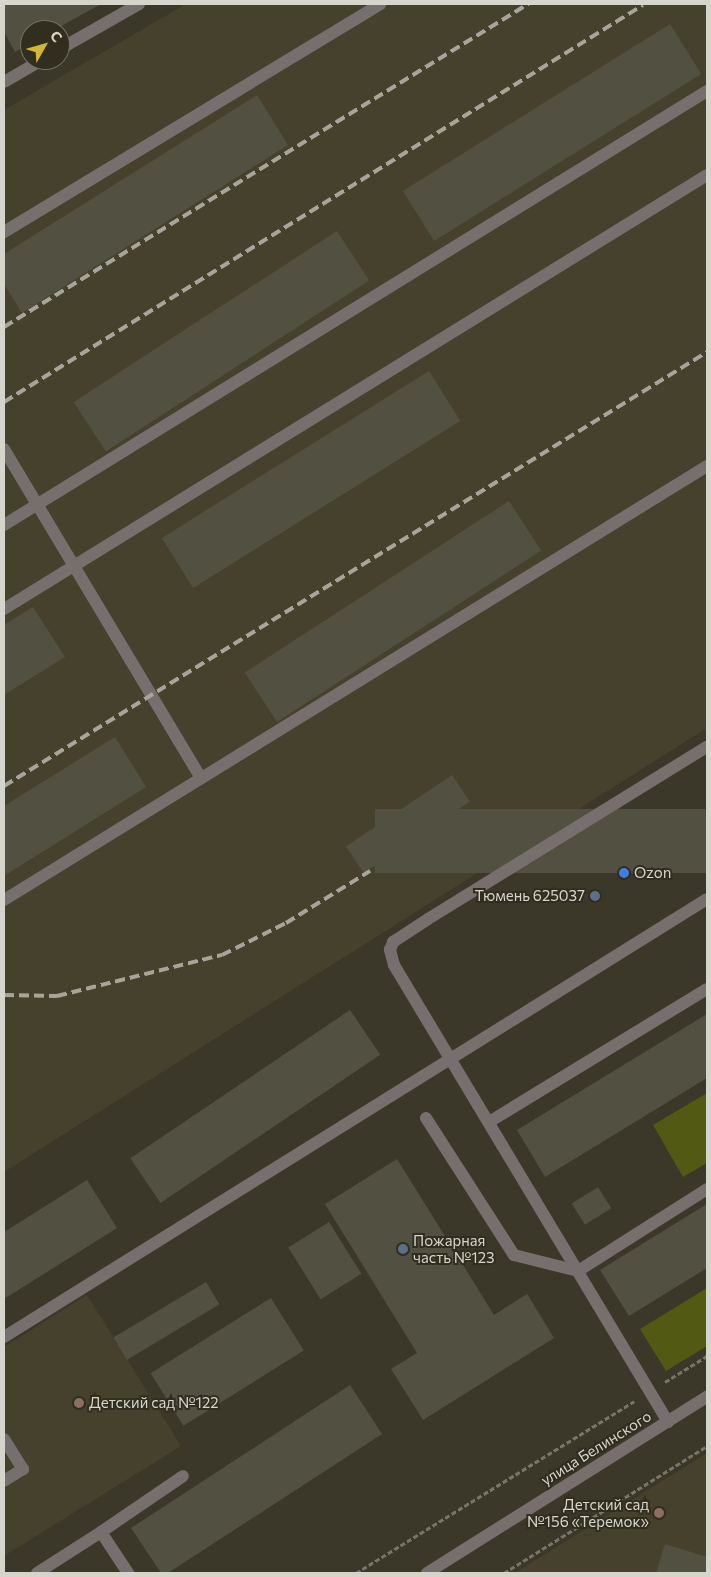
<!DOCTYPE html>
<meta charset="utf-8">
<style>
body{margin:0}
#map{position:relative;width:711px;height:1577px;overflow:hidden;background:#3b382a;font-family:Commissioner,sans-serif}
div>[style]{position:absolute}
.built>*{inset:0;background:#45412c}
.green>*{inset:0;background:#525912}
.building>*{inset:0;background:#525041;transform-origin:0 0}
.path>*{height:3px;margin-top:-1.5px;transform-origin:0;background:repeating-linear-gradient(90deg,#777569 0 5px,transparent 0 7.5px)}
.minor>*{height:12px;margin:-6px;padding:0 6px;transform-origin:6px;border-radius:6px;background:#776f6d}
.rail>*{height:4px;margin-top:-2px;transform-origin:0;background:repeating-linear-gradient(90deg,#a7a59b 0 10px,transparent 0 15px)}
.dots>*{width:14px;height:14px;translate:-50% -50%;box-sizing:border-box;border:2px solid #312e20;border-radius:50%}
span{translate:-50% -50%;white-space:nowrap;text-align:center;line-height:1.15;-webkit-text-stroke:4px #312e20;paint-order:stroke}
.poi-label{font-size:15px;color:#d6d5cc}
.left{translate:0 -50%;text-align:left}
.right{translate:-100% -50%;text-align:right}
.street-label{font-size:15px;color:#d6d5cc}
.frame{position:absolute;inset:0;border:5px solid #d6d5cc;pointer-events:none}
.north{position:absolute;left:20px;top:20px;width:50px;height:50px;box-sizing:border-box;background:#312e20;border:1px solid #737165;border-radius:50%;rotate:52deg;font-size:14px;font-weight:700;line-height:20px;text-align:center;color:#d6d5cc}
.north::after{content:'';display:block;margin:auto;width:18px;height:22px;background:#d4b635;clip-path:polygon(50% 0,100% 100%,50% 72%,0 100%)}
</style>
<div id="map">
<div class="built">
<div style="clip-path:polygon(186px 4px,707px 4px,707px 728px,4px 1172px,4px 110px)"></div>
<div style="clip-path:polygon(87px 1295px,181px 1446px,4px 1556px,4px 1347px)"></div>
<div style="clip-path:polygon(707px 1453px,707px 1573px,515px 1573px)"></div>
</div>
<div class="green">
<div style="clip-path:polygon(707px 1093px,707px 1163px,683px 1177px,653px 1125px)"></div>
<div style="clip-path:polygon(707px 1288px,707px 1346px,666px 1371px,640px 1329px)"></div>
</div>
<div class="building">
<div style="clip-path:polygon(4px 4px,101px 4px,54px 30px,30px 30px,30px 43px,15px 52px,4px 32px)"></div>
<div style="left:670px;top:24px;width:59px;height:315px;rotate:58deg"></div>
<div style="clip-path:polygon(257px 95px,288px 145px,22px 313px,4px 284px,4px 254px)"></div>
<div style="left:337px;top:231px;width:59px;height:314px;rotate:57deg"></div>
<div style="left:429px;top:371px;width:59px;height:315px;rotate:58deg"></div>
<div style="left:509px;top:501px;width:59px;height:315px;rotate:57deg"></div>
<div style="clip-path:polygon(33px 607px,65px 657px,4px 695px,4px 625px)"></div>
<div style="clip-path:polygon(115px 737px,146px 787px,4px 876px,4px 806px)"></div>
<div style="left:452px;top:775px;width:32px;height:128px;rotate:56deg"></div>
<div style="left:707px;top:809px;width:64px;height:332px;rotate:90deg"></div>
<div style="left:350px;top:1010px;width:54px;height:265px;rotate:56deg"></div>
<div style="clip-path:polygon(707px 1014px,707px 1078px,545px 1177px,517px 1130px)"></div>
<div style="clip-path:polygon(397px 1159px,494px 1315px,527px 1294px,554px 1338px,423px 1420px,391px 1369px,417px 1353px,325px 1204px)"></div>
<div style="clip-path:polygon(87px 1180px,117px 1228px,4px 1299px,4px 1232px)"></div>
<div style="left:598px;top:1187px;width:25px;height:31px;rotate:58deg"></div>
<div style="clip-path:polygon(707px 1204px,707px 1268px,629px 1316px,600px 1270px)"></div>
<div style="left:329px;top:1222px;width:61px;height:48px;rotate:58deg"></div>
<div style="left:206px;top:1282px;width:26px;height:108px;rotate:59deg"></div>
<div style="left:271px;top:1298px;width:62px;height:142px;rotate:58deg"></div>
<div style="clip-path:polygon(350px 1385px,382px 1434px,168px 1573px,161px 1573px,131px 1528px)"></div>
<div style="clip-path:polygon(665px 1544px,707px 1557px,707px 1573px,656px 1573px)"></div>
</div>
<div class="path">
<div style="left:665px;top:1382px;width:49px;rotate:-31.8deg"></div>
<div style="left:356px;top:1573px;width:327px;rotate:-31.7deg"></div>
<div style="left:504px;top:1573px;width:239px;rotate:-32deg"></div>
</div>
<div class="minor">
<div style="left:60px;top:49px;width:91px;rotate:-29.7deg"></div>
<div style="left:4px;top:82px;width:44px;rotate:-30.1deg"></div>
<div style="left:4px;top:232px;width:440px;rotate:-31.2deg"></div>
<div style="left:4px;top:449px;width:382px;rotate:59.1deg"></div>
<div style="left:4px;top:525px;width:826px;rotate:-31.69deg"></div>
<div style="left:4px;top:609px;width:826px;rotate:-31.69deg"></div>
<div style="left:4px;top:900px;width:826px;rotate:-31.69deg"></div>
<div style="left:426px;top:1118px;width:163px;rotate:57.3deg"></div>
<div style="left:514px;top:1255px;width:66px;rotate:14deg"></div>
<div style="left:578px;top:1271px;width:153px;rotate:-32.4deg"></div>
<div style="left:489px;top:1122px;width:255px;rotate:-31.4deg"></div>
<div style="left:4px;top:1337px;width:828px;rotate:-31.92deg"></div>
<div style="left:668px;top:1422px;width:533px;rotate:-120.95deg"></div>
<div style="left:394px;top:965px;width:16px;rotate:-105deg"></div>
<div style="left:390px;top:950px;width:9px;rotate:-69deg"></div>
<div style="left:393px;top:942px;width:42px;rotate:-33.3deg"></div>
<div style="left:428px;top:919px;width:328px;rotate:-31.7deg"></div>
<div style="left:4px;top:1439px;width:36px;rotate:58deg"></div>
<div style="left:23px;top:1469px;width:22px;rotate:148deg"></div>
<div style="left:101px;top:1532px;width:99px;rotate:-34.3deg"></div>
<div style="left:37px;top:1573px;width:76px;rotate:-32.6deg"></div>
<div style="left:101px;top:1532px;width:49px;rotate:56.6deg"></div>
<div style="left:427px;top:1573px;width:331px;rotate:-32.2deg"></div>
</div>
<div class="rail">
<div style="left:4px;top:327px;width:616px;rotate:-31.65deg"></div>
<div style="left:4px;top:402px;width:752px;rotate:-31.85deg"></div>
<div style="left:4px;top:786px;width:826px;rotate:-31.69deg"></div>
<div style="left:4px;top:995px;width:53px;rotate:1.1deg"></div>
<div style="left:57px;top:996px;width:170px;rotate:-14deg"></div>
<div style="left:222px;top:955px;width:72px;rotate:-26.6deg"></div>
<div style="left:286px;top:923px;width:99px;rotate:-31.8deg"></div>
</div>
<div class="dots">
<div style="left:624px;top:873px;background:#3f7fe0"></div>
<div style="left:595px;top:896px;background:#5c6f8a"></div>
<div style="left:403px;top:1249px;background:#5c6f8a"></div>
<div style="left:79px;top:1403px;background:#8d6e63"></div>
<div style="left:659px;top:1513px;background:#8d6e63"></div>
</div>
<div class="poi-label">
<span class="left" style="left:634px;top:873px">Ozon</span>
<span class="right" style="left:585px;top:896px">Тюмень 625037</span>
<span class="left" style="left:413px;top:1249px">Пожарная<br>часть №123</span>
<span class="left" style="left:89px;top:1403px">Детский сад №122</span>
<span class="right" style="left:649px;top:1513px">Детский сад<br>№156 «Теремок»</span>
</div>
<div class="street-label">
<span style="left:596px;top:1448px;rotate:-32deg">улица Белинского</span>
</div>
<div class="frame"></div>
<div class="north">С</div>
</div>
